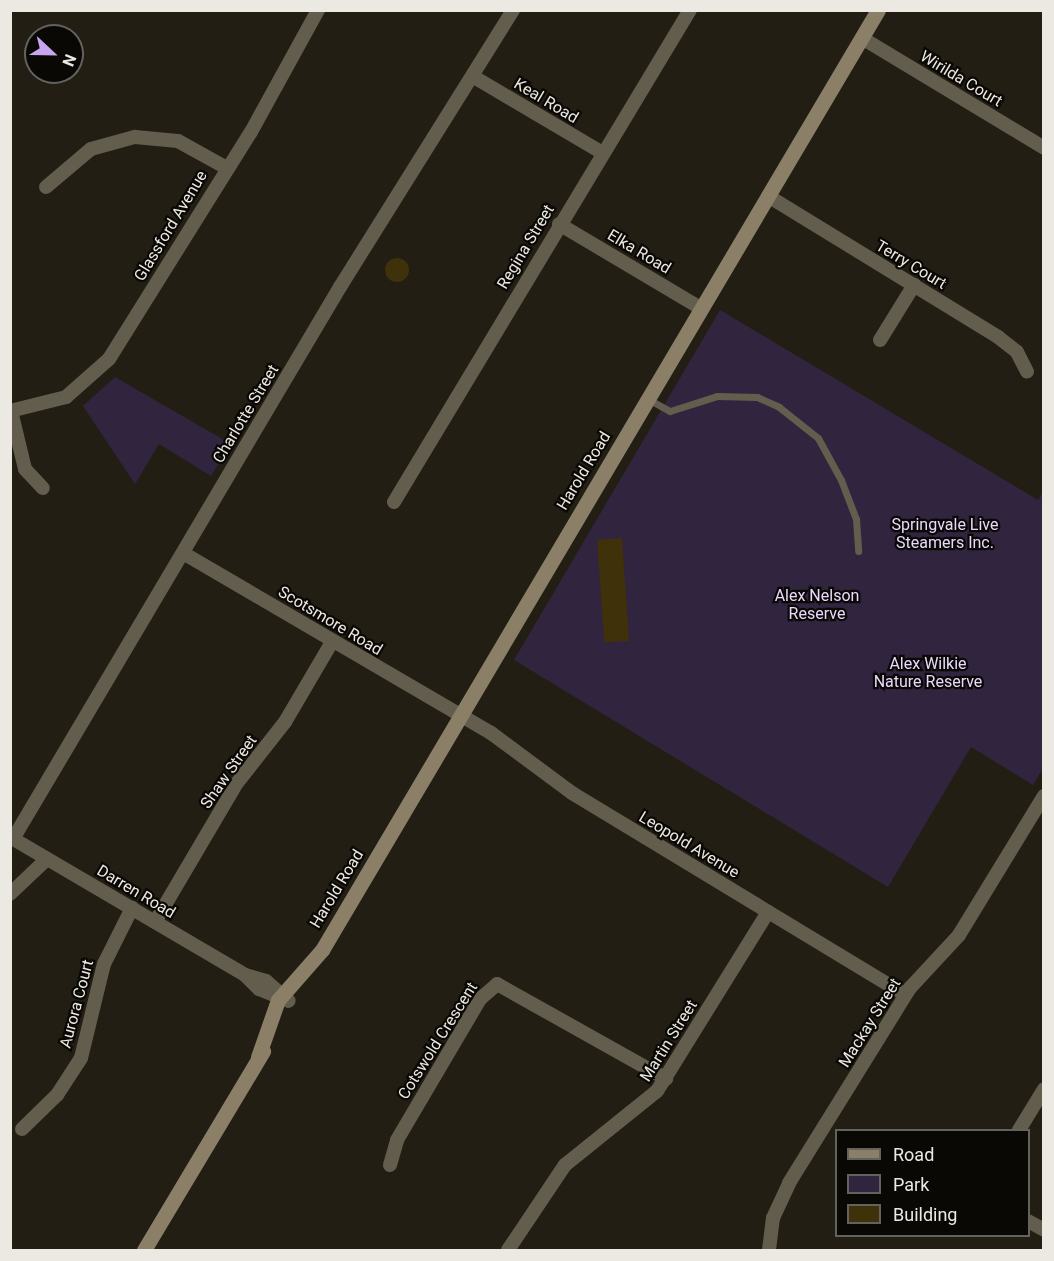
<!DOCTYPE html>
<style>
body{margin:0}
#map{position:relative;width:1054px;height:1261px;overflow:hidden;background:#221e14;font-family:Roboto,sans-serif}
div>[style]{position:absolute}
.green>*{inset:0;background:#31243e}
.building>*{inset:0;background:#3f310a;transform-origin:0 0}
.round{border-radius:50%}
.lane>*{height:7px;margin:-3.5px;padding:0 3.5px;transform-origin:3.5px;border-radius:3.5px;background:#635d4d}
.street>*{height:14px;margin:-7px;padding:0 7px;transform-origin:7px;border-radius:7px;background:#635d4d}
.secondary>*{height:15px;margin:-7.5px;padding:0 7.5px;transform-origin:7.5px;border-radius:7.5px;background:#8b8067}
span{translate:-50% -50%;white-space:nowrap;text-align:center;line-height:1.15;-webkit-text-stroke:4.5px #0a0805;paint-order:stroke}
.street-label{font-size:16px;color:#ece9e2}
.park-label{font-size:16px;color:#e9d9fd}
.frame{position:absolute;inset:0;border:12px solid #ece9e2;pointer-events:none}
.legend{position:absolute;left:835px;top:1129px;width:195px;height:108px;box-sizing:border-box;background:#0a0805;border:2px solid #64625d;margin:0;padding:8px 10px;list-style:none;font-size:18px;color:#ece9e2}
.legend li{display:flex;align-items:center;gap:12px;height:30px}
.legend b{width:30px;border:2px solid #64625d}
.north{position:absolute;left:24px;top:24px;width:60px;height:60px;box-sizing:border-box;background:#0a0805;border:2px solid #64625d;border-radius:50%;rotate:112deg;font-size:16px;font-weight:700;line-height:24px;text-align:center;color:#ece9e2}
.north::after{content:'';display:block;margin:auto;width:21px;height:27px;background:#c8a5ef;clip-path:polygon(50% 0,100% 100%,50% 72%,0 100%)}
</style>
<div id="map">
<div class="green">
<div style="clip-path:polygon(720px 310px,1038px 500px,1043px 492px,1043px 768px,1033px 785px,971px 747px,888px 887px,514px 660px)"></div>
<div style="clip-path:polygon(115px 377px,231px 444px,211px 476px,159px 444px,135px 484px,83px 406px)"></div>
</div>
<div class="building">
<div class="round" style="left:385px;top:258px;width:24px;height:24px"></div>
<div style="left:622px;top:538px;width:103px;height:25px;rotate:86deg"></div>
</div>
<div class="lane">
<div style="left:648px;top:399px;width:25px;rotate:29deg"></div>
<div style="left:670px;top:411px;width:49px;rotate:-17.7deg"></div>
<div style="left:717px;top:396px;width:40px;rotate:1.4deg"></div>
<div style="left:757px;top:397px;width:24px;rotate:24deg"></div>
<div style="left:779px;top:407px;width:50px;rotate:38.5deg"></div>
<div style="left:818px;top:438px;width:48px;rotate:61.3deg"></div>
<div style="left:841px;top:480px;width:42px;rotate:69deg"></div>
<div style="left:856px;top:519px;width:32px;rotate:86deg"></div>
</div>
<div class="street">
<div style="left:862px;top:38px;width:213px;rotate:31.1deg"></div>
<div style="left:474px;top:77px;width:147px;rotate:30.6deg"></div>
<div style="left:46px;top:187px;width:59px;rotate:-40.2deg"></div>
<div style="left:91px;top:149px;width:46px;rotate:-15.3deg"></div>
<div style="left:135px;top:137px;width:43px;rotate:5.3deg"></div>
<div style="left:178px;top:141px;width:56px;rotate:28.9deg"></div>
<div style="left:768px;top:196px;width:270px;rotate:31.5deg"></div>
<div style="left:998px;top:337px;width:24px;rotate:38deg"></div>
<div style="left:1017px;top:352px;width:22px;rotate:63deg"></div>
<div style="left:559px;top:224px;width:166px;rotate:30.7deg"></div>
<div style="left:880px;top:340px;width:65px;rotate:-58.3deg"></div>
<div style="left:10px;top:411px;width:58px;rotate:-14deg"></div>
<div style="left:66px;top:397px;width:57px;rotate:-41.5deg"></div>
<div style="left:109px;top:359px;width:268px;rotate:-58deg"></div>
<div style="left:251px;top:132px;width:139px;rotate:-61.2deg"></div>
<div style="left:11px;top:411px;width:60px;rotate:76.4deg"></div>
<div style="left:25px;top:469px;width:26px;rotate:47deg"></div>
<div style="left:394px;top:502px;width:574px;rotate:-58.97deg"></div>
<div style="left:183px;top:553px;width:357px;rotate:30.3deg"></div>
<div style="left:491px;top:733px;width:101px;rotate:36.5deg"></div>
<div style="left:572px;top:793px;width:389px;rotate:31.2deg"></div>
<div style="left:10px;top:837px;width:273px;rotate:30.4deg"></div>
<div style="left:245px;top:975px;width:22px;rotate:16deg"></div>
<div style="left:266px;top:981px;width:30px;rotate:41deg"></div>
<div style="left:13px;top:839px;width:642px;rotate:-59.36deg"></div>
<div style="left:340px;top:287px;width:327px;rotate:-58deg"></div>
<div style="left:10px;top:894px;width:51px;rotate:-43.4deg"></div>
<div style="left:155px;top:922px;width:161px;rotate:-59.5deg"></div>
<div style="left:237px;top:783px;width:78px;rotate:-51.8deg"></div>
<div style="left:285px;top:722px;width:93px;rotate:-59.6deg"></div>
<div style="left:247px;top:977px;width:17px;rotate:45deg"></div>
<div style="left:259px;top:989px;width:31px;rotate:22deg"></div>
<div style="left:22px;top:1129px;width:49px;rotate:-44.2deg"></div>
<div style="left:57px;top:1095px;width:44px;rotate:-57deg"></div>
<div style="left:81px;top:1058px;width:97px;rotate:-76.3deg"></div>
<div style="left:104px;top:964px;width:63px;rotate:-63.4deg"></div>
<div style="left:1019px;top:1130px;width:48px;rotate:-58.6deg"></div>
<div style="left:390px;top:1165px;width:26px;rotate:-74deg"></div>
<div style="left:397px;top:1140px;width:164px;rotate:-59.5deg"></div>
<div style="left:480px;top:999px;width:23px;rotate:-41deg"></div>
<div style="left:497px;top:984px;width:194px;rotate:29.3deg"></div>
<div style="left:1028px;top:1221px;width:18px;rotate:29deg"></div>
<div style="left:508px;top:1250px;width:102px;rotate:-56.2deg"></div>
<div style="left:565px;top:1165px;width:118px;rotate:-38.8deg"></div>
<div style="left:657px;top:1091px;width:211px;rotate:-58.2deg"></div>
<div style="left:769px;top:1250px;width:32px;rotate:-83deg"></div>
<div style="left:773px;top:1218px;width:38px;rotate:-65deg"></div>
<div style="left:789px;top:1183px;width:229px;rotate:-58.2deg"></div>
<div style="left:910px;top:988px;width:72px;rotate:-47.2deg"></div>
<div style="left:959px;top:935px;width:163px;rotate:-58.6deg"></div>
</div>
<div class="secondary">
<div style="left:258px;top:1057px;width:60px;rotate:-70.7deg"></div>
<div style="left:278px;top:1000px;width:67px;rotate:-48.7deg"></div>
<div style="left:322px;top:950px;width:1092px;rotate:-59.4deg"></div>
<div style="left:144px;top:1250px;width:232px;rotate:-59.1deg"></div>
</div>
<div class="street-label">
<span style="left:961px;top:79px;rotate:31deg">Wirilda Court</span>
<span style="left:546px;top:101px;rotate:31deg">Keal Road</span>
<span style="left:171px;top:226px;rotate:-59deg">Glassford Avenue</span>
<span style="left:526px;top:247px;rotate:-59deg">Regina Street</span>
<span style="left:639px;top:252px;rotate:31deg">Elka Road</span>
<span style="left:911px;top:265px;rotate:31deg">Terry Court</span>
<span style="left:246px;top:414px;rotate:-59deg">Charlotte Street</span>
<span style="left:584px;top:471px;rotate:-59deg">Harold Road</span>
<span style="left:330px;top:621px;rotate:31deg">Scotsmore Road</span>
<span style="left:229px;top:772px;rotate:-55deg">Shaw Street</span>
<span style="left:689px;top:845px;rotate:31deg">Leopold Avenue</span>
<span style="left:337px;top:889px;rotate:-59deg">Harold Road</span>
<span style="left:136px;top:892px;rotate:31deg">Darren Road</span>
<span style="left:77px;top:1004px;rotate:-75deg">Aurora Court</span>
<span style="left:870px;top:1023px;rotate:-58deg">Mackay Street</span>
<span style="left:438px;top:1041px;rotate:-58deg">Cotswold Crescent</span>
<span style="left:669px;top:1041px;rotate:-58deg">Martin Street</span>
</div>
<div class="park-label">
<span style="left:945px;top:534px">Springvale Live<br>Steamers Inc.</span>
<span style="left:817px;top:605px">Alex Nelson<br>Reserve</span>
<span style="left:928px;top:673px">Alex Wilkie<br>Nature Reserve</span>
</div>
<div class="frame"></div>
<ul class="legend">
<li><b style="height:8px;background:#8b8067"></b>Road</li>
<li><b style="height:16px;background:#31243e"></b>Park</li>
<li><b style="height:16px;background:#3f310a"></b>Building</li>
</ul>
<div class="north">N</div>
</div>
